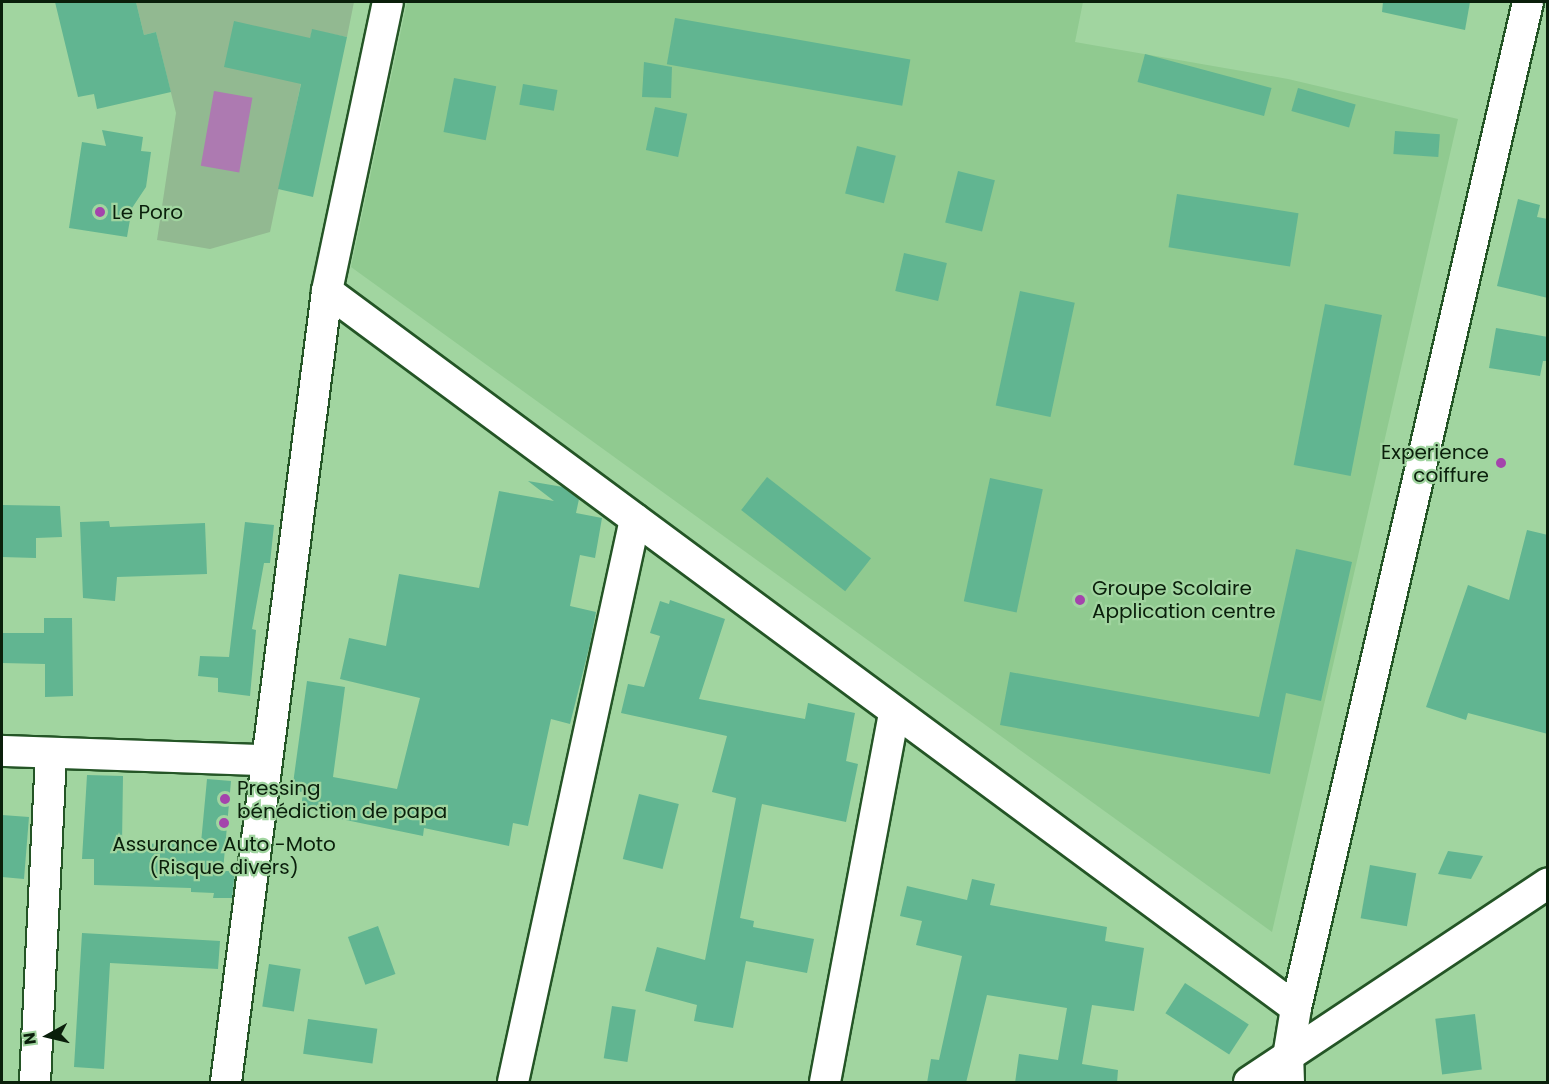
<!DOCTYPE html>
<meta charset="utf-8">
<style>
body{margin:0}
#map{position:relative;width:1549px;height:1084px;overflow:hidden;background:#a1d5a0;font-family:Poppins,sans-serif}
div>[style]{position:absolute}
.built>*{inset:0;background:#90ca90}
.green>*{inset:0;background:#92b991}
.water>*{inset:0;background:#ad7ab1;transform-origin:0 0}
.building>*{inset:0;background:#61b591;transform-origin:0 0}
.roads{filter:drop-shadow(2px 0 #245526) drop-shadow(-2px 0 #245526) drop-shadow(0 2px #245526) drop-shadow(0 -2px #245526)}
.street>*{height:30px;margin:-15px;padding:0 15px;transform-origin:15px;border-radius:15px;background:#fff}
.dots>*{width:16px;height:16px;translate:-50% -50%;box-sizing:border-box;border:3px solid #a1d5a0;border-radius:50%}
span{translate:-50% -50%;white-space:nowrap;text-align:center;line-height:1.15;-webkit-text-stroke:4.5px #a1d5a0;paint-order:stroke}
.poi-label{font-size:20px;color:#0a1f0b}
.left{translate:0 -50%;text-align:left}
.right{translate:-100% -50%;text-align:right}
.frame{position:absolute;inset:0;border:3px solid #0a1f0b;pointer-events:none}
.north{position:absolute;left:18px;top:1006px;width:60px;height:60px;-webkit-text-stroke:4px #a1d5a0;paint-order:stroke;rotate:262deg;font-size:16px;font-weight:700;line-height:24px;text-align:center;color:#0a1f0b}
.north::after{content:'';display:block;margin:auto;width:21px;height:27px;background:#0a1f0b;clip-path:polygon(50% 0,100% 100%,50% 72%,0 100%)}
</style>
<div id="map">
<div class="built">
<div style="clip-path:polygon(407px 2px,1083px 2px,1075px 42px,1288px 79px,1458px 119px,1272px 932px,351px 267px)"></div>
</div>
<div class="green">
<div style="clip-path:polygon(136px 2px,354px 2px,347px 37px,312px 30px,270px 232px,210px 249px,157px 240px,176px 113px,156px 32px,144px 35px)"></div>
</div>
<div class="water">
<div style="left:214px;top:91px;width:39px;height:76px;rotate:10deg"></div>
</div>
<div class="building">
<div style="clip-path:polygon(55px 2px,136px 2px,144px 35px,156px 32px,171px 92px,97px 109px,94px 94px,78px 97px)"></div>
<div style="clip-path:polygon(1383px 2px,1470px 2px,1465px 30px,1382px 12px)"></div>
<div style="left:675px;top:18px;width:239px;height:47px;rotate:10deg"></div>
<div style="clip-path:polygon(234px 21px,310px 38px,312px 29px,347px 37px,313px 197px,278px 189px,301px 84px,224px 67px)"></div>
<div style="left:1145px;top:54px;width:131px;height:29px;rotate:15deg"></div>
<div style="clip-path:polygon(644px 62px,672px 67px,671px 98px,642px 97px)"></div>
<div style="left:454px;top:78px;width:43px;height:55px;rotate:11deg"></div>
<div style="left:523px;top:84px;width:35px;height:21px;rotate:10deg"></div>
<div style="left:1298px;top:88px;width:60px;height:24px;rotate:16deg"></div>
<div style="left:655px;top:107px;width:33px;height:44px;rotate:12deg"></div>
<div style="clip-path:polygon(102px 130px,143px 137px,141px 151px,151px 152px,146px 187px,132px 208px,127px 237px,69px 228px,82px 142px,106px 146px)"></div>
<div style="left:1395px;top:131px;width:45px;height:23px;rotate:4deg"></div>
<div style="left:857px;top:146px;width:40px;height:49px;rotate:14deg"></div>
<div style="left:958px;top:171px;width:38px;height:53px;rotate:14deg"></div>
<div style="left:1177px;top:194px;width:123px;height:54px;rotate:9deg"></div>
<div style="clip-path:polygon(1518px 199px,1540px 205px,1537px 217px,1548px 219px,1548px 298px,1497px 286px)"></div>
<div style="left:904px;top:253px;width:44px;height:39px;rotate:13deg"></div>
<div style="left:1020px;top:291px;width:56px;height:117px;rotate:12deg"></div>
<div style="left:1325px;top:304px;width:58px;height:164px;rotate:11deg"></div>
<div style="clip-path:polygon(1496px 328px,1548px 337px,1548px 361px,1543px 361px,1540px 376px,1489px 368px)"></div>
<div style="left:767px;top:477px;width:132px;height:42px;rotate:38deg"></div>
<div style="left:990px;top:478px;width:54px;height:126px;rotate:12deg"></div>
<div style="clip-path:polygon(528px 481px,563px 487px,579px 499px,576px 513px,602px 518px,595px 558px,580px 555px,570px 606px,596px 612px,590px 644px,570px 724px,551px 719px,528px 826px,513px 823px,509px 846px,424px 828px,423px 836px,341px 819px,342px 814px,301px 809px,303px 792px,292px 791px,307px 681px,345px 687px,333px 777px,397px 789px,420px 698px,340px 679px,349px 638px,386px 646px,399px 574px,479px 588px,499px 491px,554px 501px)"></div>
<div style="clip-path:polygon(2px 505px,60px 506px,62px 537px,36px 538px,36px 558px,2px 557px)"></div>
<div style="clip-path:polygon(109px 521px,110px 527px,205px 523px,207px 574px,117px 577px,115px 601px,83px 598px,80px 522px)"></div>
<div style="clip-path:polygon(245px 522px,274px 525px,270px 563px,264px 563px,252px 629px,256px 630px,250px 696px,218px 692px,218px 678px,198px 676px,200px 656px,229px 657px)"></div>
<div style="clip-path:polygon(1527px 530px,1548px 535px,1548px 734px,1468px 713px,1466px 720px,1426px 707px,1468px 585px,1509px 600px)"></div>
<div style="clip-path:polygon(1296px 549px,1352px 562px,1321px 701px,1286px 693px,1270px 774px,1000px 725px,1010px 672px,1259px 717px)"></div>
<div style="clip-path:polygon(670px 600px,725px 619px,699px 699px,805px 719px,808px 703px,855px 713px,846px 761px,858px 764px,846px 822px,762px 804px,740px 918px,754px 921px,753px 927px,814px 939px,807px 973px,746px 961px,733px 1028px,694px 1021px,697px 1005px,645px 991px,657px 947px,705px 960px,736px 798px,712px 792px,727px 736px,621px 713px,628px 684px,644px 687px,660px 636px,650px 633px,660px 601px,669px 604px)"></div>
<div style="clip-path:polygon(44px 618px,72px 618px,73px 696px,45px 697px,45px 664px,2px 663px,2px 633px,44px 633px)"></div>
<div style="clip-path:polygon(87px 775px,123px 776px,122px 844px,201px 843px,207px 779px,231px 781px,223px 871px,235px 871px,232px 898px,213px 898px,214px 893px,191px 892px,191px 888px,94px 885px,94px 859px,82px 859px)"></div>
<div style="left:639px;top:794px;width:41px;height:67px;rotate:14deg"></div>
<div style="clip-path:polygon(2px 815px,29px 817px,24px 879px,2px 877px)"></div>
<div style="clip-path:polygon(1448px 851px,1483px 856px,1471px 879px,1438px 874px)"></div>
<div style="left:1370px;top:865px;width:47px;height:54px;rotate:10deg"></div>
<div style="clip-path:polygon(972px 879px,995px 884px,990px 905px,1107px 927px,1105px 941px,1144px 948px,1134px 1011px,1092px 1005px,1082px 1064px,1118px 1070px,1117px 1083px,1015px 1083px,1019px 1054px,1058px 1060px,1067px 1008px,987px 995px,966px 1083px,927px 1083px,931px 1059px,939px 1060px,962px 956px,916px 945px,922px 921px,900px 916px,907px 886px,967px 900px)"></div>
<div style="left:378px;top:926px;width:51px;height:32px;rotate:70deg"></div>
<div style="clip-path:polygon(82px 933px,220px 941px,218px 969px,110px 963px,104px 1069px,74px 1067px)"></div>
<div style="left:269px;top:964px;width:32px;height:43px;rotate:9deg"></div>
<div style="left:1185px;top:983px;width:76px;height:36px;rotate:33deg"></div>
<div style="left:612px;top:1006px;width:24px;height:53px;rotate:9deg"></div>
<div style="left:1475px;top:1014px;width:56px;height:40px;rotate:83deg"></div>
<div style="left:308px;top:1019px;width:70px;height:35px;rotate:8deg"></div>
</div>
<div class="roads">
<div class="street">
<div style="left:327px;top:291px;width:1205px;rotate:36.5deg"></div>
<div style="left:2px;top:751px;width:263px;rotate:2deg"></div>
<div style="left:35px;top:1082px;width:329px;rotate:-87.2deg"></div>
<div style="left:226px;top:1082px;width:797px;rotate:-82.72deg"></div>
<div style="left:327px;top:291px;width:295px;rotate:-78.1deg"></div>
<div style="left:513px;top:1082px;width:576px;rotate:-77.77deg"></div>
<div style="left:825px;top:1082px;width:376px;rotate:-79.4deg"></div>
<div style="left:1249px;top:1082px;width:359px;rotate:-33.6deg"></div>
<div style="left:1289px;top:1082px;width:25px;rotate:-92deg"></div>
<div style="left:1288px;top:1057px;width:50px;rotate:-80.7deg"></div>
<div style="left:1296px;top:1008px;width:1032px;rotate:-77.01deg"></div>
</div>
</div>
<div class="dots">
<div style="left:100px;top:212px;background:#a444ac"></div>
<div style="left:1501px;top:463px;background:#a444ac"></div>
<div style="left:1080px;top:600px;background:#a444ac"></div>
<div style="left:225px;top:799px;background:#a444ac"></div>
<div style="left:224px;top:823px;background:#a444ac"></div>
</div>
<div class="poi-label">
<span class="left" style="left:112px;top:212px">Le Poro</span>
<span class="right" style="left:1489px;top:464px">Experience<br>coiffure</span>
<span class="left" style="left:1092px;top:600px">Groupe Scolaire<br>Application centre</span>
<span class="left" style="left:237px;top:800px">Pressing<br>bénédiction de papa</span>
<span style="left:224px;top:856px">Assurance Auto -Moto<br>(Risque divers)</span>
</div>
<div class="frame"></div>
<div class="north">N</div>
</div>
